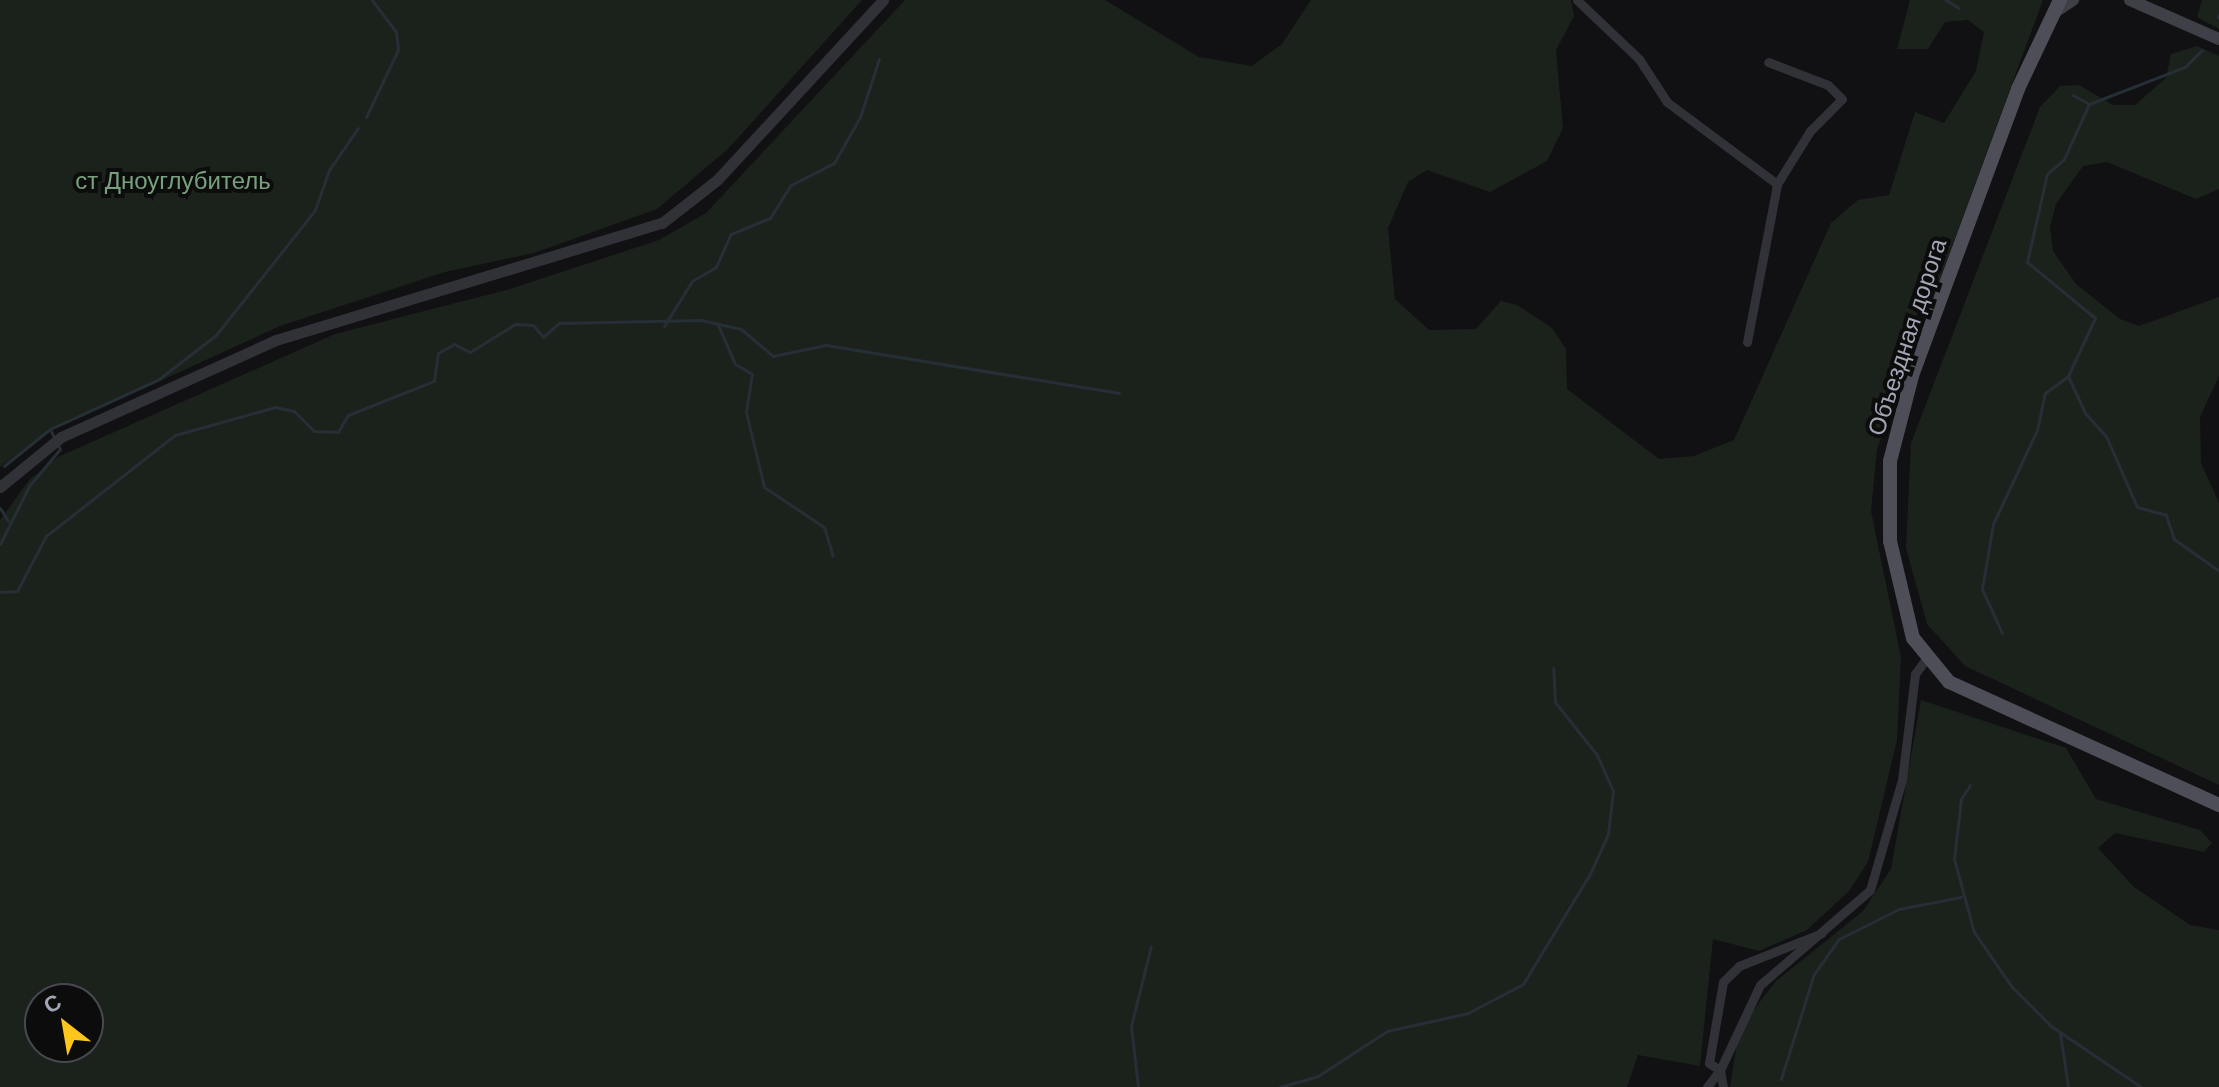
<!DOCTYPE html>
<meta charset="utf-8">
<style>
body{margin:0}
#map{position:relative;width:2219px;height:1087px;overflow:hidden;background:#111012;font-family:"DM Sans",sans-serif}
div>[style]{position:absolute}
.green>*{inset:0;background:#1b221c}
.stream>*{height:3px;margin:-1.5px;padding:0 1.5px;transform-origin:1.5px;border-radius:1.5px;background:#262e36}
.minor>*{height:9px;margin:-4.5px;padding:0 4.5px;transform-origin:4.5px;border-radius:4.5px;background:#313237}
.tertiary>*{height:11px;margin:-5.5px;padding:0 5.5px;transform-origin:5.5px;border-radius:5.5px;background:#313237}
.secondary>*{height:12px;margin:-6px;padding:0 6px;transform-origin:6px;border-radius:6px;background:#3f4047}
.primary>*{height:14px;margin:-7px;padding:0 7px;transform-origin:7px;border-radius:7px;background:#4d4e57}
span{translate:-50% -50%;white-space:nowrap;text-align:center;line-height:1.15;-webkit-text-stroke:8px #0c0c0d;paint-order:stroke}
.park-label{font-size:24px;color:#76a17c}
.street-label{font-size:24px;color:#a1a5b4}
.north{position:absolute;left:24px;top:983px;width:80px;height:80px;box-sizing:border-box;background:#0c0c0d;border:2px solid #484950;border-radius:50%;rotate:329deg;font-size:22px;font-weight:700;line-height:32px;text-align:center;color:#a1a5b4}
.north::after{content:'';display:block;margin:auto;width:28px;height:36px;background:#fec61d;clip-path:polygon(50% 0,100% 100%,50% 72%,0 100%)}
</style>
<div id="map">
<div class="green">
<div style="clip-path:polygon(0 0,862px 0,728px 149px,657px 209px,534px 253px,445px 272px,280px 326px,49px 432px,0 467px)"></div>
<div style="clip-path:polygon(evenodd,905px 0,1105px 0,1199px 57px,1252px 66px,1282px 44px,1311px 0,1571px 0,1574px 16px,1556px 50px,1563px 128px,1547px 161px,1490px 192px,1427px 170px,1408px 182px,1388px 228px,1395px 299px,1429px 330px,1476px 329px,1501px 301px,1517px 305px,1552px 328px,1566px 349px,1567px 389px,1659px 459px,1694px 456px,1734px 440px,1831px 223px,1858px 200px,1889px 195px,1915px 112px,1944px 123px,1976px 71px,1984px 32px,1968px 20px,1945px 22px,1928px 49px,1897px 49px,1910px 0,2043px 0,1877px 449px,1871px 511px,1901px 657px,1897px 740px,1868px 862px,1849px 891px,1807px 930px,1759px 951px,1713px 939px,1700px 1066px,1638px 1055px,1627px 1087px,0 1087px,0 520px,30px 479px,58px 457px,335px 334px,510px 289px,659px 240px,706px 213px,905px 0,40px 999px,88px 999px,88px 1047px,40px 1047px,40px 999px)"></div>
<div style="clip-path:polygon(2202px 0,2219px 0,2219px 29px,2197px 17px)"></div>
<div style="clip-path:polygon(2197px 46px,2219px 56px,2219px 189px,2196px 199px,2107px 162px,2083px 166px,2056px 204px,2050px 227px,2053px 251px,2076px 284px,2120px 319px,2139px 326px,2219px 297px,2219px 376px,2200px 417px,2201px 463px,2219px 503px,2219px 785px,1965px 666px,1927px 624px,1906px 548px,1911px 443px,2040px 107px,2060px 86px,2079px 85px,2113px 105px,2135px 105px,2166px 78px,2171px 54px)"></div>
<div style="clip-path:polygon(1921px 700px,2066px 748px,2096px 799px,2200px 830px,2212px 843px,2204px 852px,2115px 833px,2098px 848px,2134px 887px,2190px 925px,2219px 930px,2219px 1087px,1730px 1087px,1738px 1037px,1758px 1004px,1776px 981px,1863px 911px,1891px 869px)"></div>
</div>
<div class="stream">
<div style="left:1946px;top:0;width:15px;rotate:32deg"></div>
<div style="left:2218px;top:17px;width:3px;rotate:-72deg"></div>
<div style="left:2073px;top:95px;width:18px;rotate:29deg"></div>
<div style="left:366px;top:117px;width:74px;rotate:-64.5deg"></div>
<div style="left:398px;top:50px;width:18px;rotate:-96deg"></div>
<div style="left:396px;top:32px;width:40px;rotate:-127deg"></div>
<div style="left:717px;top:323px;width:45px;rotate:66.3deg"></div>
<div style="left:735px;top:364px;width:20px;rotate:30deg"></div>
<div style="left:752px;top:374px;width:38px;rotate:99deg"></div>
<div style="left:746px;top:412px;width:77px;rotate:76.5deg"></div>
<div style="left:764px;top:487px;width:72px;rotate:33.7deg"></div>
<div style="left:824px;top:527px;width:30px;rotate:73deg"></div>
<div style="left:664px;top:326px;width:53px;rotate:-58.1deg"></div>
<div style="left:692px;top:281px;width:28px;rotate:-30deg"></div>
<div style="left:716px;top:267px;width:36px;rotate:-66deg"></div>
<div style="left:731px;top:234px;width:42px;rotate:-22.3deg"></div>
<div style="left:770px;top:218px;width:39px;rotate:-58deg"></div>
<div style="left:791px;top:185px;width:48px;rotate:-27.1deg"></div>
<div style="left:834px;top:163px;width:53px;rotate:-60.5deg"></div>
<div style="left:860px;top:117px;width:61px;rotate:-71.9deg"></div>
<div style="left:2068px;top:376px;width:41px;rotate:65.3deg"></div>
<div style="left:2085px;top:413px;width:31px;rotate:48deg"></div>
<div style="left:2106px;top:436px;width:77px;rotate:66.4deg"></div>
<div style="left:2137px;top:507px;width:30px;rotate:15deg"></div>
<div style="left:2166px;top:515px;width:25px;rotate:72deg"></div>
<div style="left:2174px;top:539px;width:55px;rotate:35.4deg"></div>
<div style="left:4px;top:466px;width:59px;rotate:-38.8deg"></div>
<div style="left:0;top:508px;width:15px;rotate:58deg"></div>
<div style="left:0;top:544px;width:65px;rotate:-63.4deg"></div>
<div style="left:29px;top:486px;width:48px;rotate:-50deg"></div>
<div style="left:60px;top:449px;width:22px;rotate:-117deg"></div>
<div style="left:50px;top:429px;width:120px;rotate:-24.6deg"></div>
<div style="left:159px;top:379px;width:72px;rotate:-37.7deg"></div>
<div style="left:216px;top:335px;width:159px;rotate:-51.6deg"></div>
<div style="left:315px;top:210px;width:42px;rotate:-70.7deg"></div>
<div style="left:329px;top:170px;width:51px;rotate:-55.4deg"></div>
<div style="left:0;top:592px;width:17px;rotate:-3deg"></div>
<div style="left:17px;top:591px;width:62px;rotate:-62.2deg"></div>
<div style="left:46px;top:536px;width:164px;rotate:-38.1deg"></div>
<div style="left:175px;top:435px;width:104px;rotate:-15.6deg"></div>
<div style="left:275px;top:407px;width:19px;rotate:12deg"></div>
<div style="left:294px;top:411px;width:28px;rotate:45deg"></div>
<div style="left:314px;top:431px;width:24px;rotate:2deg"></div>
<div style="left:338px;top:432px;width:20px;rotate:-60deg"></div>
<div style="left:348px;top:415px;width:92px;rotate:-21.6deg"></div>
<div style="left:434px;top:381px;width:28px;rotate:-82deg"></div>
<div style="left:438px;top:353px;width:18px;rotate:-29deg"></div>
<div style="left:454px;top:344px;width:18px;rotate:27deg"></div>
<div style="left:470px;top:352px;width:53px;rotate:-31.9deg"></div>
<div style="left:515px;top:324px;width:18px;rotate:3deg"></div>
<div style="left:533px;top:325px;width:16px;rotate:50deg"></div>
<div style="left:543px;top:337px;width:21px;rotate:-41deg"></div>
<div style="left:559px;top:323px;width:142px;rotate:-1.2deg"></div>
<div style="left:701px;top:320px;width:41px;rotate:12.7deg"></div>
<div style="left:741px;top:329px;width:42px;rotate:40.2deg"></div>
<div style="left:773px;top:356px;width:54px;rotate:-11.7deg"></div>
<div style="left:826px;top:345px;width:297px;rotate:9.3deg"></div>
<div style="left:2002px;top:633px;width:48px;rotate:-114.4deg"></div>
<div style="left:1982px;top:589px;width:66px;rotate:-80.4deg"></div>
<div style="left:1993px;top:524px;width:104px;rotate:-64.9deg"></div>
<div style="left:2037px;top:430px;width:38px;rotate:-78deg"></div>
<div style="left:2045px;top:393px;width:29px;rotate:-36deg"></div>
<div style="left:2068px;top:376px;width:64px;rotate:-65deg"></div>
<div style="left:2095px;top:318px;width:88px;rotate:-140.5deg"></div>
<div style="left:2027px;top:262px;width:90px;rotate:-77.2deg"></div>
<div style="left:2047px;top:174px;width:23px;rotate:-41deg"></div>
<div style="left:2064px;top:159px;width:60px;rotate:-65.6deg"></div>
<div style="left:2089px;top:104px;width:103px;rotate:-21.1deg"></div>
<div style="left:2185px;top:67px;width:24px;rotate:-45deg"></div>
<div style="left:1970px;top:785px;width:17px;rotate:123deg"></div>
<div style="left:1961px;top:799px;width:60px;rotate:96.7deg"></div>
<div style="left:1954px;top:859px;width:76px;rotate:74.7deg"></div>
<div style="left:1974px;top:932px;width:67px;rotate:55.4deg"></div>
<div style="left:2012px;top:987px;width:55px;rotate:45deg"></div>
<div style="left:2051px;top:1026px;width:109px;rotate:34.1deg"></div>
<div style="left:2060px;top:1033px;width:55px;rotate:81.6deg"></div>
<div style="left:1781px;top:1079px;width:110px;rotate:-72.6deg"></div>
<div style="left:1814px;top:974px;width:43px;rotate:-54.5deg"></div>
<div style="left:1839px;top:939px;width:67px;rotate:-26.6deg"></div>
<div style="left:1899px;top:909px;width:63px;rotate:-11deg"></div>
<div style="left:1138px;top:1087px;width:61px;rotate:-96.5deg"></div>
<div style="left:1131px;top:1026px;width:82px;rotate:-76deg"></div>
<div style="left:1280px;top:1087px;width:40px;rotate:-16deg"></div>
<div style="left:1318px;top:1076px;width:82px;rotate:-33.1deg"></div>
<div style="left:1387px;top:1031px;width:83px;rotate:-12.5deg"></div>
<div style="left:1468px;top:1013px;width:62px;rotate:-27.8deg"></div>
<div style="left:1523px;top:984px;width:129px;rotate:-58.7deg"></div>
<div style="left:1590px;top:874px;width:44px;rotate:-65.8deg"></div>
<div style="left:1608px;top:834px;width:43px;rotate:-83.4deg"></div>
<div style="left:1613px;top:791px;width:39px;rotate:-114deg"></div>
<div style="left:1597px;top:755px;width:68px;rotate:-128.4deg"></div>
<div style="left:1555px;top:702px;width:34px;rotate:-93deg"></div>
</div>
<div class="minor">
<div style="left:1577px;top:0;width:86px;rotate:43.6deg"></div>
<div style="left:1639px;top:59px;width:51px;rotate:56.9deg"></div>
<div style="left:1667px;top:102px;width:137px;rotate:36.7deg"></div>
<div style="left:1747px;top:342px;width:161px;rotate:-79.2deg"></div>
<div style="left:1777px;top:184px;width:62px;rotate:-58.1deg"></div>
<div style="left:1810px;top:131px;width:45px;rotate:-45deg"></div>
<div style="left:1842px;top:99px;width:20px;rotate:-135deg"></div>
<div style="left:1828px;top:85px;width:64px;rotate:-159deg"></div>
<div style="left:1707px;top:1087px;width:21px;rotate:-53deg"></div>
<div style="left:1720px;top:1070px;width:13px;rotate:-148deg"></div>
<div style="left:1709px;top:1063px;width:82px;rotate:-80.2deg"></div>
<div style="left:1723px;top:982px;width:23px;rotate:-45deg"></div>
<div style="left:1739px;top:966px;width:89px;rotate:-21.7deg"></div>
<div style="left:1723px;top:1087px;width:17px;rotate:-100deg"></div>
<div style="left:1720px;top:1070px;width:94px;rotate:-64.8deg"></div>
<div style="left:1760px;top:985px;width:145px;rotate:-40.8deg"></div>
<div style="left:1870px;top:890px;width:115px;rotate:-73.8deg"></div>
<div style="left:1902px;top:780px;width:107px;rotate:-83deg"></div>
<div style="left:1915px;top:674px;width:19px;rotate:-54deg"></div>
</div>
<div class="tertiary">
<div style="left:0;top:487px;width:79px;rotate:-39.3deg"></div>
<div style="left:61px;top:437px;width:236px;rotate:-24.3deg"></div>
<div style="left:276px;top:340px;width:403px;rotate:-16.9deg"></div>
<div style="left:662px;top:223px;width:70px;rotate:-38deg"></div>
<div style="left:717px;top:180px;width:245px;rotate:-47.3deg"></div>
</div>
<div class="secondary">
<div style="left:2130px;top:0;width:97px;rotate:23.7deg"></div>
<div style="left:2055px;top:12px;width:22px;rotate:-34deg"></div>
</div>
<div class="primary">
<div style="left:2060px;top:0;width:98px;rotate:115.3deg"></div>
<div style="left:2018px;top:89px;width:306px;rotate:110.3deg"></div>
<div style="left:1912px;top:376px;width:88px;rotate:104.5deg"></div>
<div style="left:1890px;top:461px;width:80px;rotate:90deg"></div>
<div style="left:1890px;top:541px;width:100px;rotate:76.7deg"></div>
<div style="left:1913px;top:638px;width:57px;rotate:50.7deg"></div>
<div style="left:1949px;top:682px;width:297px;rotate:24.5deg"></div>
</div>
<div class="park-label">
<span style="left:173px;top:181px">ст Дноуглубитель</span>
</div>
<div class="street-label">
<span style="left:1907px;top:337px;rotate:-72deg">Объездная дорога</span>
</div>
<div class="north">С</div>
</div>
